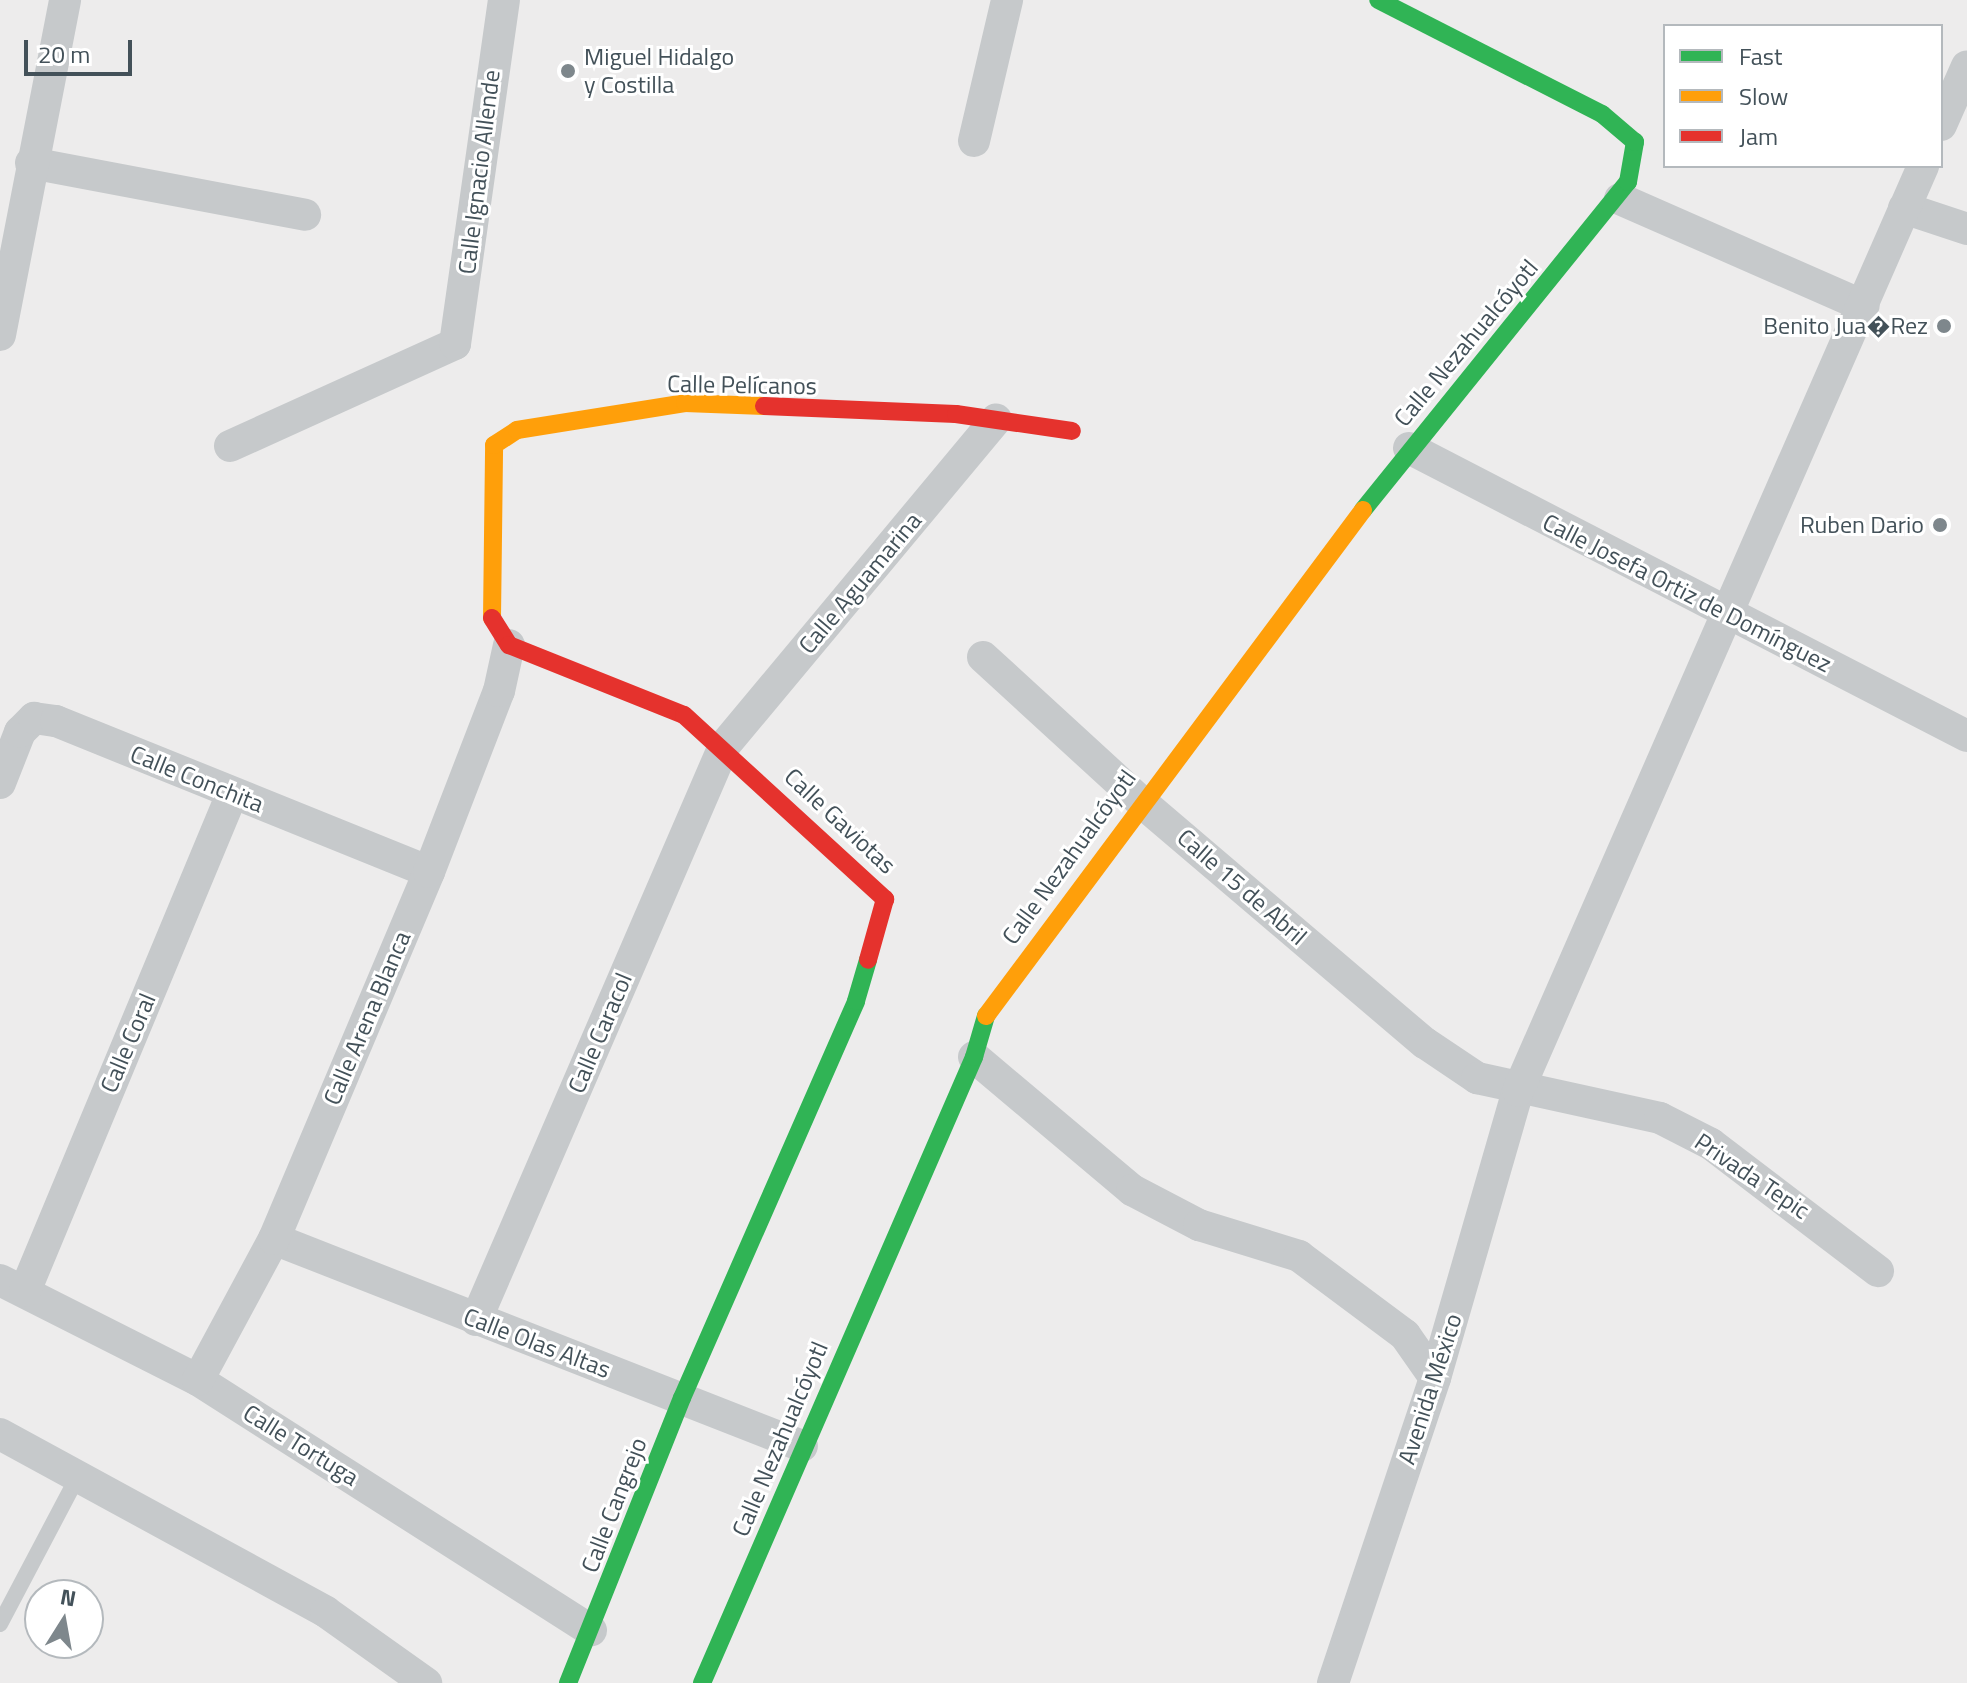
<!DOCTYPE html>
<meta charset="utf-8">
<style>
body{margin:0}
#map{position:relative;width:1967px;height:1683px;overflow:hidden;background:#edecec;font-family:"Titillium Web",sans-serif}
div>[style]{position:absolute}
.lane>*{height:16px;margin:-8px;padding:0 8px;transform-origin:8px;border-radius:8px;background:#c6c9cb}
.street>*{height:32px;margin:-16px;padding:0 16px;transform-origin:16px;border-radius:16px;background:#c6c9cb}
.fast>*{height:18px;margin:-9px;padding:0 9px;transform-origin:9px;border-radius:9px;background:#30b455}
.slow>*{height:18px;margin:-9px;padding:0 9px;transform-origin:9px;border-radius:9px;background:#ff9f0a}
.jam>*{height:18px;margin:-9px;padding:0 9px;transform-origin:9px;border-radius:9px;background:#e5322d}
.dots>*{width:22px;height:22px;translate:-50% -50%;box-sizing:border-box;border:4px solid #fff;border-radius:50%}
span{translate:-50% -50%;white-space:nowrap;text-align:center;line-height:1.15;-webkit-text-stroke:6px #fff;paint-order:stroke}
.poi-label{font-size:24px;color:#435159}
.left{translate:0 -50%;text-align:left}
.right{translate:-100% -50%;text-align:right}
.street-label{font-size:24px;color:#435159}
.legend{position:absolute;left:1663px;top:24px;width:280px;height:144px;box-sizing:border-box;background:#fff;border:2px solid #b4b9bd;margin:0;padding:10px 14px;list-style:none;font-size:24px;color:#435159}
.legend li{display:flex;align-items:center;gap:16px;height:40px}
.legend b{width:40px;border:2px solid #b4b9bd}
.north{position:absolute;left:24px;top:1579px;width:80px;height:80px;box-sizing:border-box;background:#fff;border:2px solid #b4b9bd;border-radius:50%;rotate:11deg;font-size:22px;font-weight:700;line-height:32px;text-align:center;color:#435159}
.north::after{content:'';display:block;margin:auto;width:28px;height:36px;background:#7e878c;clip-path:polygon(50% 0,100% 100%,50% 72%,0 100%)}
.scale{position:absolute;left:24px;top:40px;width:108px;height:36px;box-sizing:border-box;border:4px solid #435159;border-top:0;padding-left:10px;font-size:24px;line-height:28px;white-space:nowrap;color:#435159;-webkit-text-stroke:6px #fff;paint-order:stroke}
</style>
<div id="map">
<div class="lane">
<div style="left:0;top:1624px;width:170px;rotate:-62.2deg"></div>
</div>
<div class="street">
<div style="left:1941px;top:125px;width:64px;rotate:-66.2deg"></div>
<div style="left:974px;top:141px;width:145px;rotate:-76.8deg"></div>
<div style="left:31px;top:163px;width:279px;rotate:10.7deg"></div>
<div style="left:1620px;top:199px;width:266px;rotate:23.7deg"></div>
<div style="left:1904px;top:208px;width:66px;rotate:18.4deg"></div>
<div style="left:0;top:335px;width:341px;rotate:-79deg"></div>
<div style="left:230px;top:446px;width:247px;rotate:-24.4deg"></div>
<div style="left:455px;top:344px;width:347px;rotate:-81.9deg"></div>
<div style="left:1409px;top:448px;width:628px;rotate:27.3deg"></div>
<div style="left:983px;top:657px;width:212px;rotate:42.5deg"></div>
<div style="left:1139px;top:800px;width:375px;rotate:40.4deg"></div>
<div style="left:1425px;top:1043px;width:63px;rotate:33.9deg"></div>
<div style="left:1477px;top:1078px;width:187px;rotate:12.3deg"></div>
<div style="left:1660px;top:1118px;width:57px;rotate:27deg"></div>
<div style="left:1711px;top:1144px;width:210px;rotate:37.3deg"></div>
<div style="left:0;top:783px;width:55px;rotate:-68.6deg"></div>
<div style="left:20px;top:732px;width:20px;rotate:-45deg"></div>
<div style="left:34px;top:718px;width:22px;rotate:8deg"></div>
<div style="left:56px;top:721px;width:402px;rotate:22deg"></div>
<div style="left:974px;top:1057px;width:207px;rotate:40.1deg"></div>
<div style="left:1132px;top:1190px;width:76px;rotate:27.6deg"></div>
<div style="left:1199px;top:1225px;width:105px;rotate:17.2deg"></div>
<div style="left:1299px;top:1256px;width:132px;rotate:36.7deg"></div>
<div style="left:1405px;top:1335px;width:52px;rotate:55.1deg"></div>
<div style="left:274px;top:1239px;width:567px;rotate:21.41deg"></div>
<div style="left:0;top:1280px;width:222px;rotate:26.8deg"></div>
<div style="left:198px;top:1380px;width:466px;rotate:32.5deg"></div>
<div style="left:25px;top:1291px;width:538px;rotate:-67.39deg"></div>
<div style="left:476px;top:1320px;width:625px;rotate:-66.63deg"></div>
<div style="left:724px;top:746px;width:425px;rotate:-50.2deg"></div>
<div style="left:198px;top:1380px;width:160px;rotate:-61.7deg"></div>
<div style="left:274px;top:1239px;width:398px;rotate:-67.1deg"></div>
<div style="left:429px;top:872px;width:194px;rotate:-68.9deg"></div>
<div style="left:499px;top:691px;width:47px;rotate:-77.7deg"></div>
<div style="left:0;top:1434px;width:371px;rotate:28.6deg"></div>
<div style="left:326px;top:1612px;width:123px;rotate:35.4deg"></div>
<div style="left:1333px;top:1683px;width:322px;rotate:-71.5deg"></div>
<div style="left:1435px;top:1378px;width:299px;rotate:-73.9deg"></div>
<div style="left:1518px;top:1091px;width:1010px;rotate:-66.35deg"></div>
</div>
<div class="fast">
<div style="left:1363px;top:510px;width:422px;rotate:-51.1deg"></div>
<div style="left:1628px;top:182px;width:41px;rotate:-80.1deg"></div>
<div style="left:1635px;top:142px;width:43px;rotate:-139.7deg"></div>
<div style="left:1602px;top:114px;width:251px;rotate:-153deg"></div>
<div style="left:568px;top:1683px;width:307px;rotate:-68.2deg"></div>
<div style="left:682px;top:1398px;width:433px;rotate:-66.3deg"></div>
<div style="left:856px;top:1001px;width:43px;rotate:-73.7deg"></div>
<div style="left:702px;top:1683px;width:683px;rotate:-66.51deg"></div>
<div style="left:974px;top:1057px;width:43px;rotate:-73.7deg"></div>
</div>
<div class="slow">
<div style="left:492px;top:618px;width:173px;rotate:-89.3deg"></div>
<div style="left:494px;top:445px;width:27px;rotate:-33deg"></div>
<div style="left:517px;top:430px;width:170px;rotate:-9.1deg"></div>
<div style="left:685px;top:403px;width:79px;rotate:2.2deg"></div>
<div style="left:986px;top:1016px;width:631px;rotate:-53.31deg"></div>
</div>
<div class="jam">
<div style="left:764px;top:406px;width:192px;rotate:2.4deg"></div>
<div style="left:956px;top:414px;width:117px;rotate:8.3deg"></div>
<div style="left:492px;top:618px;width:32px;rotate:58deg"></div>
<div style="left:509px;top:645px;width:188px;rotate:21.8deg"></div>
<div style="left:684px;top:715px;width:273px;rotate:42.5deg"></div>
<div style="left:885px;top:899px;width:63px;rotate:105.6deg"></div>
</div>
<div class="dots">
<div style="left:568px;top:71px;background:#7e878c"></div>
<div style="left:1944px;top:326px;background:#7e878c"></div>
<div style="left:1940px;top:525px;background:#7e878c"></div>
</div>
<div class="poi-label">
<span class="left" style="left:584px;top:71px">Miguel Hidalgo<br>y Costilla</span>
<span class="right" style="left:1928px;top:326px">Benito Jua�Rez</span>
<span class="right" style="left:1924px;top:525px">Ruben Dario</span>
</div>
<div class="street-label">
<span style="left:479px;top:172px;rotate:-83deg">Calle Ignacio Allende</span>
<span style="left:1466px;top:343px;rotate:-50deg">Calle Nezahualcóyotl</span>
<span style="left:742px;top:385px;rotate:1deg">Calle Pelícanos</span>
<span style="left:860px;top:583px;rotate:-50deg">Calle Aguamarina</span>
<span style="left:1687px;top:593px;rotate:27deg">Calle Josefa Ortiz de Domínguez</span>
<span style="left:197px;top:779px;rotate:22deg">Calle Conchita</span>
<span style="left:840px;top:821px;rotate:43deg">Calle Gaviotas</span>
<span style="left:1069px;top:857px;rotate:-54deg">Calle Nezahualcóyotl</span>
<span style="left:1242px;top:887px;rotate:41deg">Calle 15 de Abril</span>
<span style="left:367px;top:1018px;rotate:-67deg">Calle Arena Blanca</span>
<span style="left:600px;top:1033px;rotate:-67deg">Calle Caracol</span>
<span style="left:128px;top:1043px;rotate:-67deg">Calle Coral</span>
<span style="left:1752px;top:1176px;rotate:34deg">Privada Tepic</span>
<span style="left:537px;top:1343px;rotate:21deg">Calle Olas Altas</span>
<span style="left:1430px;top:1389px;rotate:-72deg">Avenida México</span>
<span style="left:780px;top:1439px;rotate:-67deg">Calle Nezahualcóyotl</span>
<span style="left:301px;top:1445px;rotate:32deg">Calle Tortuga</span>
<span style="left:614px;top:1505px;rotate:-69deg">Calle Cangrejo</span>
</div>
<ul class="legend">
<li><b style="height:10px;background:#30b455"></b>Fast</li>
<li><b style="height:10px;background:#ff9f0a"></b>Slow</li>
<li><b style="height:10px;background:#e5322d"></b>Jam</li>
</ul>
<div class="north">N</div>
<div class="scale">20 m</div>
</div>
